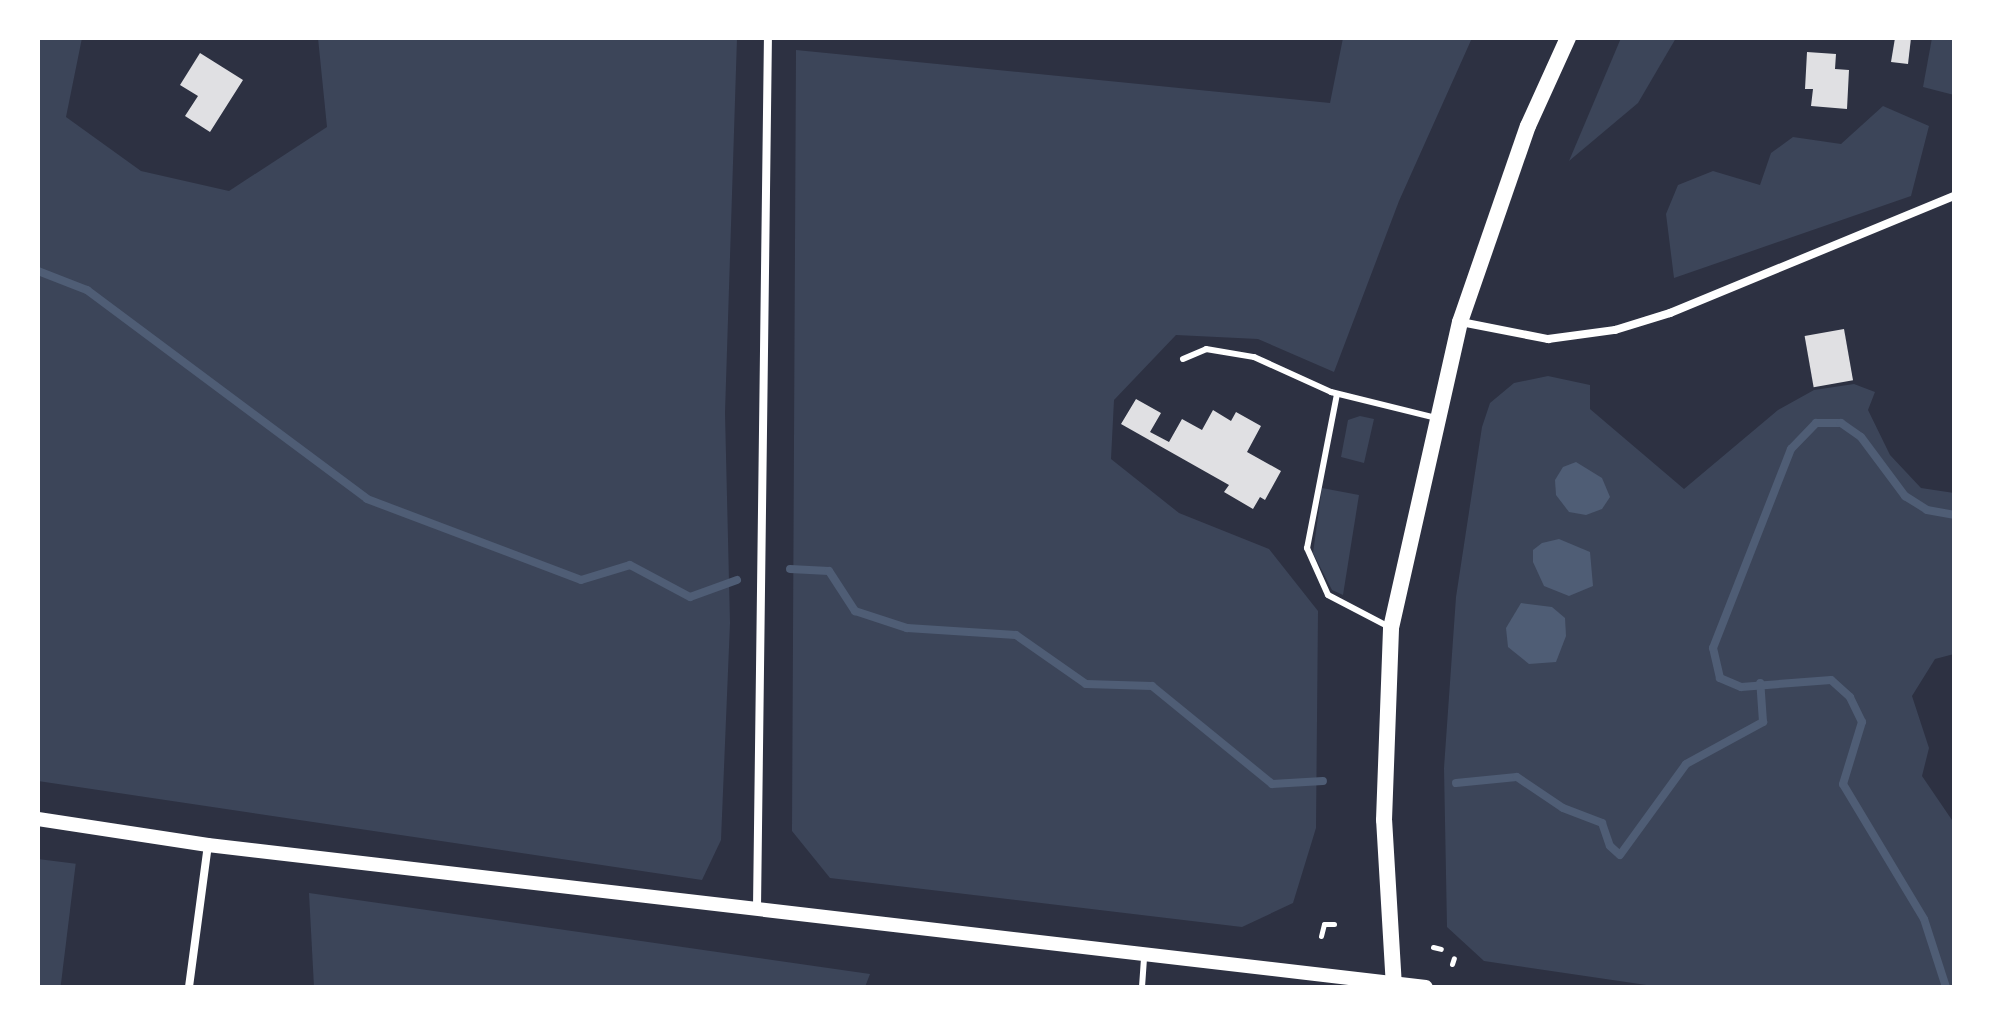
<!DOCTYPE html>
<style>
body{margin:0}
#map{position:relative;width:1992px;height:1025px;overflow:hidden;background:#2d3142;font-family:Barlow,sans-serif}
div>[style]{position:absolute}
.green>*{inset:0;background:#3c4559;transform-origin:0 0}
.water>*{inset:0;background:#4f5d75}
.stream>*{height:8px;margin:-4px;padding:0 4px;transform-origin:4px;border-radius:4px;background:#4f5d75}
.building>*{inset:0;background:#e0e0e3;transform-origin:0 0}
.path>*{height:5px;margin:-2.5px;padding:0 2.5px;transform-origin:2.5px;border-radius:2.5px;background:#fff}
.service>*{height:6px;margin:-3px;padding:0 3px;transform-origin:3px;border-radius:3px;background:#fff}
.minor>*{height:8px;margin:-4px;padding:0 4px;transform-origin:4px;border-radius:4px;background:#fff}
.tertiary>*{height:14px;margin:-7px;padding:0 7px;transform-origin:7px;border-radius:7px;background:#fff}
.secondary>*{height:16px;margin:-8px;padding:0 8px;transform-origin:8px;border-radius:8px;background:#fff}
span{translate:-50% -50%;white-space:nowrap;text-align:center;line-height:1.15;-webkit-text-stroke:8px #fff;paint-order:stroke}
.frame{position:absolute;inset:0;border:40px solid #fff;pointer-events:none}
</style>
<div id="map">
<div class="green">
<div style="clip-path:polygon(38px 38px,82px 38px,66px 117px,141px 171px,229px 191px,327px 127px,318px 38px,737px 38px,725px 413px,730px 623px,721px 840px,702px 880px,38px 781px)"></div>
<div style="clip-path:polygon(1343px 38px,1472px 38px,1399px 201px,1334px 372px,1258px 339px,1176px 335px,1114px 400px,1111px 459px,1179px 513px,1269px 549px,1318px 611px,1316px 828px,1293px 903px,1242px 927px,830px 878px,792px 831px,796px 50px,1330px 103px)"></div>
<div style="clip-path:polygon(1621px 38px,1676px 38px,1638px 103px,1569px 161px)"></div>
<div style="clip-path:polygon(1932px 38px,1954px 38px,1954px 95px,1923px 87px)"></div>
<div style="clip-path:polygon(1883px 106px,1929px 126px,1911px 196px,1674px 278px,1666px 214px,1678px 185px,1713px 171px,1760px 185px,1771px 153px,1793px 137px,1841px 144px)"></div>
<div style="clip-path:polygon(1548px 376px,1590px 385px,1590px 409px,1684px 489px,1778px 410px,1814px 390px,1854px 384px,1875px 392px,1868px 410px,1890px 455px,1921px 488px,1954px 493px,1954px 654px,1935px 659px,1912px 696px,1929px 748px,1922px 776px,1954px 823px,1954px 987px,1660px 987px,1484px 961px,1447px 927px,1444px 768px,1456px 597px,1482px 427px,1490px 403px,1514px 383px)"></div>
<div style="clip-path:polygon(1360px 416px,1374px 419px,1364px 463px,1341px 457px,1348px 420px)"></div>
<div style="clip-path:polygon(1322px 488px,1359px 495px,1343px 595px,1332px 590px,1313px 553px)"></div>
<div style="left:38px;top:859px;width:38px;height:128px;rotate:7deg"></div>
<div style="clip-path:polygon(309px 893px,870px 974px,865px 987px,314px 987px)"></div>
</div>
<div class="water">
<div style="clip-path:polygon(1576px 462px,1602px 478px,1610px 497px,1602px 509px,1586px 515px,1569px 512px,1556px 495px,1555px 480px,1563px 467px)"></div>
<div style="clip-path:polygon(1559px 539px,1590px 552px,1593px 586px,1569px 596px,1544px 586px,1533px 562px,1533px 550px,1542px 543px)"></div>
<div style="clip-path:polygon(1521px 603px,1552px 607px,1565px 618px,1566px 636px,1556px 662px,1529px 664px,1508px 647px,1506px 628px)"></div>
</div>
<div class="stream">
<div style="left:38px;top:271px;width:53px;rotate:21.2deg"></div>
<div style="left:87px;top:290px;width:349px;rotate:36.7deg"></div>
<div style="left:367px;top:499px;width:229px;rotate:20.7deg"></div>
<div style="left:581px;top:580px;width:51px;rotate:-17deg"></div>
<div style="left:630px;top:565px;width:68px;rotate:28.1deg"></div>
<div style="left:690px;top:597px;width:50px;rotate:-19.9deg"></div>
<div style="left:790px;top:569px;width:39px;rotate:3deg"></div>
<div style="left:829px;top:571px;width:48px;rotate:57deg"></div>
<div style="left:855px;top:611px;width:55px;rotate:18.1deg"></div>
<div style="left:907px;top:628px;width:109px;rotate:3.7deg"></div>
<div style="left:1016px;top:635px;width:85px;rotate:35deg"></div>
<div style="left:1086px;top:684px;width:66px;rotate:1.7deg"></div>
<div style="left:1152px;top:686px;width:155px;rotate:39.2deg"></div>
<div style="left:1272px;top:784px;width:51px;rotate:-3.4deg"></div>
<div style="left:1456px;top:783px;width:61px;rotate:-5.6deg"></div>
<div style="left:1517px;top:777px;width:55px;rotate:34deg"></div>
<div style="left:1563px;top:808px;width:42px;rotate:21deg"></div>
<div style="left:1602px;top:823px;width:24px;rotate:71deg"></div>
<div style="left:1610px;top:846px;width:13px;rotate:42deg"></div>
<div style="left:1620px;top:855px;width:112px;rotate:-54deg"></div>
<div style="left:1686px;top:764px;width:88px;rotate:-28.6deg"></div>
<div style="left:1763px;top:722px;width:39px;rotate:-94deg"></div>
<div style="left:1946px;top:987px;width:71px;rotate:-107.9deg"></div>
<div style="left:1924px;top:919px;width:157px;rotate:-121deg"></div>
<div style="left:1843px;top:784px;width:65px;rotate:-73deg"></div>
<div style="left:1862px;top:722px;width:28px;rotate:-116deg"></div>
<div style="left:1850px;top:697px;width:25px;rotate:-138deg"></div>
<div style="left:1831px;top:680px;width:90px;rotate:175.6deg"></div>
<div style="left:1741px;top:687px;width:23px;rotate:-157deg"></div>
<div style="left:1720px;top:678px;width:31px;rotate:-103deg"></div>
<div style="left:1713px;top:648px;width:214px;rotate:-68.6deg"></div>
<div style="left:1791px;top:449px;width:36px;rotate:-46deg"></div>
<div style="left:1816px;top:423px;width:25px"></div>
<div style="left:1841px;top:423px;width:24px;rotate:35deg"></div>
<div style="left:1861px;top:437px;width:74px;rotate:53.3deg"></div>
<div style="left:1905px;top:496px;width:26px;rotate:32deg"></div>
<div style="left:1927px;top:510px;width:27px;rotate:10deg"></div>
</div>
<div class="building">
<div style="clip-path:polygon(1895px 38px,1911px 38px,1908px 64px,1891px 62px)"></div>
<div style="clip-path:polygon(1807px 52px,1836px 54px,1835px 69px,1849px 70px,1847px 109px,1811px 106px,1813px 89px,1805px 89px)"></div>
<div style="clip-path:polygon(200px 53px,243px 80px,210px 132px,185px 116px,198px 96px,180px 85px)"></div>
<div style="left:1844px;top:329px;width:52px;height:40px;rotate:80deg"></div>
<div style="clip-path:polygon(1136px 399px,1161px 413px,1150px 432px,1169px 442px,1182px 419px,1202px 430px,1213px 410px,1231px 421px,1236px 412px,1261px 426px,1247px 452px,1281px 471px,1265px 500px,1260px 497px,1253px 509px,1224px 492px,1229px 485px,1121px 424px)"></div>
</div>
<div class="path">
<div style="left:1321px;top:936px;width:12px;rotate:-76deg"></div>
<div style="left:1324px;top:924px;width:10px"></div>
<div style="left:1433px;top:947px;width:8px;rotate:14deg"></div>
<div style="left:1452px;top:964px;width:6px;rotate:-72deg"></div>
</div>
<div class="service">
<div style="left:1183px;top:359px;width:25px;rotate:-23deg"></div>
<div style="left:1206px;top:349px;width:49px;rotate:9.5deg"></div>
<div style="left:1254px;top:357px;width:85px;rotate:24.4deg"></div>
<div style="left:1331px;top:392px;width:108px;rotate:13.9deg"></div>
<div style="left:1337px;top:394px;width:157px;rotate:101deg"></div>
<div style="left:1307px;top:548px;width:51px;rotate:65.9deg"></div>
<div style="left:1328px;top:595px;width:71px;rotate:27.6deg"></div>
<div style="left:1142px;top:987px;width:32px;rotate:-86deg"></div>
</div>
<div class="minor">
<div style="left:1461px;top:322px;width:89px;rotate:11.1deg"></div>
<div style="left:1548px;top:339px;width:68px;rotate:-7.7deg"></div>
<div style="left:1615px;top:330px;width:58px;rotate:-17.2deg"></div>
<div style="left:1670px;top:313px;width:307px;rotate:-22.4deg"></div>
<div style="left:757px;top:908px;width:870px;rotate:-89.28deg"></div>
<div style="left:189px;top:987px;width:143px;rotate:-82.4deg"></div>
</div>
<div class="tertiary">
<div style="left:38px;top:819px;width:172px;rotate:8.7deg"></div>
<div style="left:208px;top:845px;width:1226px;rotate:6.65deg"></div>
</div>
<div class="secondary">
<div style="left:1394px;top:987px;width:167px;rotate:-93.4deg"></div>
<div style="left:1384px;top:820px;width:192px;rotate:-87.9deg"></div>
<div style="left:1391px;top:628px;width:314px;rotate:-77.3deg"></div>
<div style="left:1460px;top:322px;width:207px;rotate:-70.9deg"></div>
<div style="left:1528px;top:126px;width:97px;rotate:-65.6deg"></div>
</div>
<div class="frame"></div>
</div>
